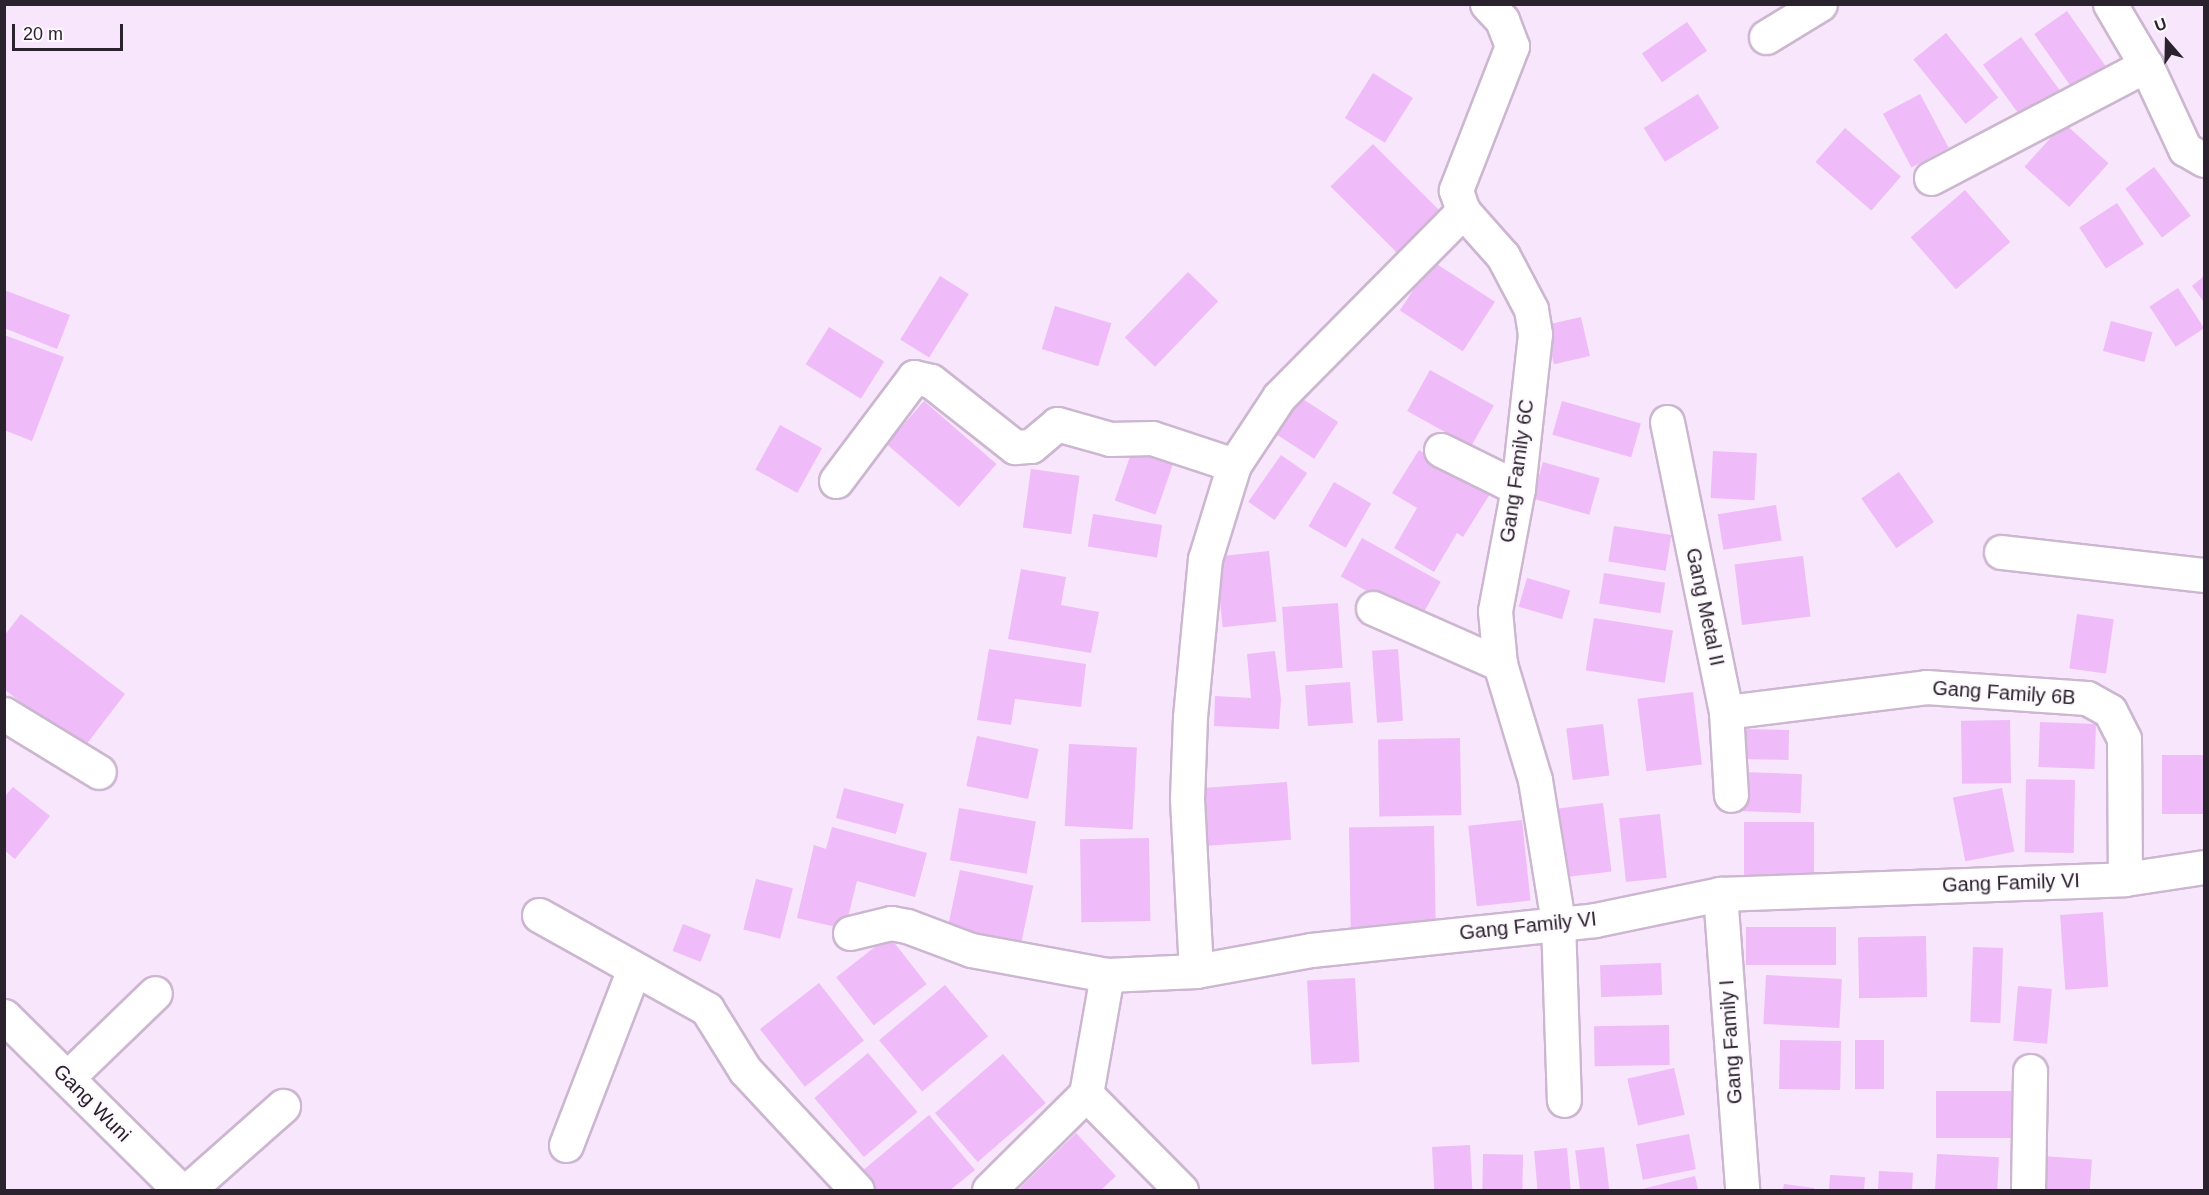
<!DOCTYPE html>
<style>
body{margin:0}
#map{position:relative;width:2209px;height:1195px;overflow:hidden;background:#f8e6fc;font-family:Helvetica,sans-serif}
div>[style]{position:absolute}
.building>*{inset:0;background:#efbbf8;transform-origin:0 0}
.roads{filter:drop-shadow(2px 0 #ccb6d0) drop-shadow(-2px 0 #ccb6d0) drop-shadow(0 2px #ccb6d0) drop-shadow(0 -2px #ccb6d0)}
.minor>*{height:33px;margin:-16.5px;padding:0 16.5px;transform-origin:16.5px;border-radius:16.5px;background:#fff}
span{translate:-50% -50%;white-space:nowrap;text-align:center;line-height:1.15;-webkit-text-stroke:4.5px #fdf9fe;paint-order:stroke}
.street-label{font-size:20px;color:#2a222c}
.frame{position:absolute;inset:0;border:6px solid #2a222c;pointer-events:none}
.north{position:absolute;left:2137px;top:12px;width:60px;height:60px;-webkit-text-stroke:4px #fdf9fe;paint-order:stroke;rotate:340deg;font-size:16px;font-weight:700;line-height:24px;text-align:center;color:#2a222c}
.north::after{content:'';display:block;margin:auto;width:21px;height:27px;background:#2a222c;clip-path:polygon(50% 0,100% 100%,50% 72%,0 100%)}
.scale{position:absolute;left:12px;top:24px;width:111px;height:27px;box-sizing:border-box;border:3px solid #2a222c;border-top:0;padding-left:8px;font-size:18px;line-height:21px;white-space:nowrap;color:#2a222c;-webkit-text-stroke:4px #fdf9fe;paint-order:stroke}
</style>
<div id="map">
<div class="building">
<div style="left:2067px;top:11px;width:73px;height:40px;rotate:55deg"></div>
<div style="left:1687px;top:22px;width:35px;height:55px;rotate:55deg"></div>
<div style="left:1946px;top:33px;width:83px;height:42px;rotate:51deg"></div>
<div style="left:2021px;top:37px;width:69px;height:47px;rotate:54deg"></div>
<div style="left:1373px;top:73px;width:47px;height:53px;rotate:32deg"></div>
<div style="left:1698px;top:94px;width:40px;height:64px;rotate:58deg"></div>
<div style="left:1920px;top:94px;width:61px;height:42px;rotate:62deg"></div>
<div style="left:2064px;top:123px;width:60px;height:59px;rotate:42deg"></div>
<div style="left:1845px;top:128px;width:74px;height:45px;rotate:41deg"></div>
<div style="left:1373px;top:144px;width:95px;height:60px;rotate:45deg"></div>
<div style="left:2154px;top:167px;width:61px;height:36px;rotate:53deg"></div>
<div style="left:1965px;top:190px;width:69px;height:72px;rotate:49deg"></div>
<div style="left:2117px;top:203px;width:49px;height:45px;rotate:57deg"></div>
<div style="left:1432px;top:261px;width:75px;height:59px;rotate:33deg"></div>
<div style="left:1188px;top:272px;width:42px;height:91px;rotate:44deg"></div>
<div style="left:940px;top:276px;width:34px;height:75px;rotate:32deg"></div>
<div style="clip-path:polygon(2204px 276px,2204px 302px,2192px 286px)"></div>
<div style="left:2178px;top:288px;width:48px;height:34px;rotate:57deg"></div>
<div style="clip-path:polygon(4px 290px,70px 315px,57px 349px,4px 328px)"></div>
<div style="left:1055px;top:306px;width:59px;height:45px;rotate:17deg"></div>
<div style="left:1581px;top:317px;width:40px;height:37px;rotate:77deg"></div>
<div style="left:2111px;top:321px;width:43px;height:31px;rotate:15deg"></div>
<div style="left:829px;top:327px;width:65px;height:44px;rotate:32deg"></div>
<div style="clip-path:polygon(4px 335px,64px 357px,32px 441px,4px 430px)"></div>
<div style="left:1430px;top:370px;width:73px;height:47px;rotate:29deg"></div>
<div style="left:1292px;top:392px;width:55px;height:44px;rotate:33deg"></div>
<div style="left:924px;top:401px;width:96px;height:57px;rotate:41deg"></div>
<div style="left:1562px;top:401px;width:82px;height:35px;rotate:16deg"></div>
<div style="left:780px;top:425px;width:48px;height:51px;rotate:29deg"></div>
<div style="left:1135px;top:442px;width:43px;height:62px;rotate:19deg"></div>
<div style="clip-path:polygon(1419px 450px,1490px 494px,1463px 537px,1457px 533px,1434px 572px,1394px 548px,1417px 508px,1392px 493px)"></div>
<div style="left:1713px;top:451px;width:44px;height:47px;rotate:3deg"></div>
<div style="left:1281px;top:455px;width:32px;height:57px;rotate:35deg"></div>
<div style="left:1543px;top:462px;width:59px;height:38px;rotate:16deg"></div>
<div style="left:1031px;top:469px;width:49px;height:59px;rotate:8deg"></div>
<div style="left:1899px;top:472px;width:61px;height:46px;rotate:55deg"></div>
<div style="left:1334px;top:482px;width:43px;height:51px;rotate:30deg"></div>
<div style="left:1776px;top:505px;width:36px;height:59px;rotate:81deg"></div>
<div style="left:1093px;top:514px;width:70px;height:33px;rotate:9deg"></div>
<div style="left:1614px;top:526px;width:58px;height:36px;rotate:9deg"></div>
<div style="left:1362px;top:538px;width:90px;height:44px;rotate:29deg"></div>
<div style="left:1269px;top:551px;width:71px;height:54px;rotate:84deg"></div>
<div style="left:1803px;top:556px;width:61px;height:69px;rotate:83deg"></div>
<div style="clip-path:polygon(1021px 569px,1066px 577px,1061px 605px,1099px 612px,1091px 653px,1008px 639px)"></div>
<div style="left:1604px;top:573px;width:62px;height:31px;rotate:9deg"></div>
<div style="left:1527px;top:578px;width:45px;height:30px;rotate:16deg"></div>
<div style="left:1338px;top:603px;width:65px;height:56px;rotate:86deg"></div>
<div style="clip-path:polygon(21px 614px,125px 694px,82px 750px,4px 689px,4px 636px)"></div>
<div style="left:2077px;top:614px;width:37px;height:55px;rotate:8deg"></div>
<div style="left:1594px;top:618px;width:80px;height:53px;rotate:9deg"></div>
<div style="clip-path:polygon(989px 649px,1086px 664px,1081px 707px,1015px 699px,1011px 725px,977px 720px)"></div>
<div style="left:1398px;top:649px;width:72px;height:26px;rotate:86deg"></div>
<div style="clip-path:polygon(1275px 651px,1281px 699px,1279px 729px,1214px 726px,1215px 696px,1251px 698px,1247px 654px)"></div>
<div style="left:1350px;top:682px;width:41px;height:45px;rotate:86deg"></div>
<div style="left:1693px;top:692px;width:73px;height:56px;rotate:83deg"></div>
<div style="left:2010px;top:720px;width:63px;height:49px;rotate:89deg"></div>
<div style="left:2040px;top:722px;width:56px;height:45px;rotate:2deg"></div>
<div style="left:1603px;top:724px;width:52px;height:37px;rotate:83deg"></div>
<div style="left:1738px;top:729px;width:51px;height:30px;rotate:1deg"></div>
<div style="left:977px;top:736px;width:63px;height:51px;rotate:12deg"></div>
<div style="left:1460px;top:738px;width:77px;height:82px;rotate:89deg"></div>
<div style="left:1069px;top:744px;width:68px;height:82px;rotate:3deg"></div>
<div style="left:2204px;top:755px;width:59px;height:42px;rotate:90deg"></div>
<div style="left:1741px;top:772px;width:61px;height:39px;rotate:2deg"></div>
<div style="left:2075px;top:780px;width:73px;height:49px;rotate:91deg"></div>
<div style="left:1287px;top:782px;width:58px;height:88px;rotate:86deg"></div>
<div style="clip-path:polygon(13px 787px,50px 816px,15px 859px,4px 850px,4px 797px)"></div>
<div style="left:844px;top:788px;width:62px;height:31px;rotate:15deg"></div>
<div style="left:2002px;top:788px;width:65px;height:50px;rotate:79deg"></div>
<div style="left:1603px;top:803px;width:69px;height:45px;rotate:83deg"></div>
<div style="left:959px;top:808px;width:78px;height:53px;rotate:10deg"></div>
<div style="left:1660px;top:814px;width:64px;height:41px;rotate:84deg"></div>
<div style="left:1522px;top:820px;width:81px;height:54px;rotate:84deg"></div>
<div style="left:1744px;top:822px;width:70px;height:61px"></div>
<div style="left:1434px;top:826px;width:102px;height:85px;rotate:89deg"></div>
<div style="clip-path:polygon(832px 827px,927px 853px,915px 897px,857px 881px,845px 929px,797px 918px,814px 845px,826px 849px)"></div>
<div style="left:1149px;top:838px;width:83px;height:69px;rotate:89deg"></div>
<div style="left:960px;top:870px;width:75px;height:59px;rotate:12deg"></div>
<div style="left:756px;top:879px;width:38px;height:52px;rotate:14deg"></div>
<div style="left:2103px;top:912px;width:75px;height:43px;rotate:86deg"></div>
<div style="left:683px;top:924px;width:30px;height:29px;rotate:21deg"></div>
<div style="left:1746px;top:927px;width:90px;height:38px"></div>
<div style="left:889px;top:936px;width:61px;height:67px;rotate:52deg"></div>
<div style="left:1926px;top:936px;width:61px;height:68px;rotate:89deg"></div>
<div style="left:1973px;top:947px;width:30px;height:75px;rotate:2deg"></div>
<div style="left:1661px;top:963px;width:32px;height:61px;rotate:88deg"></div>
<div style="left:1766px;top:975px;width:76px;height:49px;rotate:3deg"></div>
<div style="left:1355px;top:978px;width:84px;height:48px;rotate:87deg"></div>
<div style="left:819px;top:983px;width:73px;height:75px;rotate:52deg"></div>
<div style="left:945px;top:985px;width:67px;height:86px;rotate:50deg"></div>
<div style="left:2018px;top:986px;width:34px;height:55px;rotate:5deg"></div>
<div style="left:1669px;top:1025px;width:40px;height:75px;rotate:89deg"></div>
<div style="left:1780px;top:1040px;width:61px;height:49px;rotate:1deg"></div>
<div style="left:1855px;top:1040px;width:29px;height:49px"></div>
<div style="left:868px;top:1053px;width:77px;height:70px;rotate:50deg"></div>
<div style="left:1003px;top:1054px;width:65px;height:90px;rotate:49deg"></div>
<div style="left:1674px;top:1068px;width:48px;height:48px;rotate:77deg"></div>
<div style="left:2011px;top:1091px;width:47px;height:75px;rotate:90deg"></div>
<div style="clip-path:polygon(929px 1115px,975px 1170px,950px 1190px,877px 1190px,861px 1172px)"></div>
<div style="clip-path:polygon(1076px 1133px,1116px 1176px,1101px 1190px,1023px 1190px,1020px 1188px)"></div>
<div style="left:1689px;top:1134px;width:36px;height:54px;rotate:79deg"></div>
<div style="left:1470px;top:1145px;width:45px;height:38px;rotate:87deg"></div>
<div style="left:1604px;top:1147px;width:43px;height:29px;rotate:83deg"></div>
<div style="left:1567px;top:1148px;width:42px;height:33px;rotate:85deg"></div>
<div style="left:1483px;top:1154px;width:40px;height:36px;rotate:1deg"></div>
<div style="left:1937px;top:1154px;width:62px;height:36px;rotate:3deg"></div>
<div style="left:2043px;top:1156px;width:49px;height:34px;rotate:4deg"></div>
<div style="left:1879px;top:1171px;width:34px;height:19px;rotate:3deg"></div>
<div style="clip-path:polygon(1830px 1175px,1865px 1177px,1864px 1190px,1829px 1190px)"></div>
<div style="clip-path:polygon(1695px 1176px,1698px 1190px,1638px 1190px)"></div>
<div style="clip-path:polygon(1784px 1184px,1814px 1188px,1814px 1190px,1783px 1190px)"></div>
</div>
<div class="roads">
<div class="minor">
<div style="left:1487px;top:4px;width:22px;rotate:47deg"></div>
<div style="left:1502px;top:20px;width:28px;rotate:69deg"></div>
<div style="left:1512px;top:46px;width:155px;rotate:111.3deg"></div>
<div style="left:1456px;top:190px;width:22px;rotate:72deg"></div>
<div style="left:1463px;top:211px;width:60px;rotate:48.4deg"></div>
<div style="left:1503px;top:256px;width:60px;rotate:62.2deg"></div>
<div style="left:1531px;top:309px;width:25px;rotate:81deg"></div>
<div style="left:1535px;top:334px;width:155px;rotate:96.3deg"></div>
<div style="left:1518px;top:488px;width:125px;rotate:100.6deg"></div>
<div style="left:1495px;top:611px;width:53px;rotate:84.6deg"></div>
<div style="left:1500px;top:664px;width:121px;rotate:73.2deg"></div>
<div style="left:1535px;top:780px;width:144px;rotate:80.8deg"></div>
<div style="left:1558px;top:922px;width:178px;rotate:88.1deg"></div>
<div style="left:2110px;top:4px;width:71px;rotate:59.5deg"></div>
<div style="left:2146px;top:65px;width:93px;rotate:65.1deg"></div>
<div style="left:2185px;top:149px;width:22px;rotate:30deg"></div>
<div style="left:1766px;top:37px;width:63px;rotate:-31.4deg"></div>
<div style="left:1931px;top:178px;width:243px;rotate:-27.7deg"></div>
<div style="left:1667px;top:422px;width:296px;rotate:78.5deg"></div>
<div style="left:1726px;top:712px;width:83px;rotate:86.6deg"></div>
<div style="left:1441px;top:450px;width:86px;rotate:26.3deg"></div>
<div style="left:836px;top:481px;width:130px;rotate:-53.1deg"></div>
<div style="left:914px;top:377px;width:17px;rotate:13deg"></div>
<div style="left:931px;top:381px;width:107px;rotate:38.2deg"></div>
<div style="left:1015px;top:447px;width:16px;rotate:-4deg"></div>
<div style="left:1031px;top:446px;width:34px;rotate:-40deg"></div>
<div style="left:1057px;top:424px;width:55px;rotate:15.8deg"></div>
<div style="left:1110px;top:439px;width:42px;rotate:-1.4deg"></div>
<div style="left:1152px;top:438px;width:86px;rotate:18.2deg"></div>
<div style="left:2001px;top:552px;width:204px;rotate:6.5deg"></div>
<div style="left:1373px;top:608px;width:139px;rotate:23.8deg"></div>
<div style="left:1726px;top:712px;width:202px;rotate:-7.1deg"></div>
<div style="left:1926px;top:687px;width:161px;rotate:3.9deg"></div>
<div style="left:2087px;top:698px;width:26px;rotate:29deg"></div>
<div style="left:2110px;top:711px;width:31px;rotate:63deg"></div>
<div style="left:2124px;top:739px;width:140px;rotate:89.6deg"></div>
<div style="left:4px;top:714px;width:111px;rotate:31.4deg"></div>
<div style="left:1720px;top:894px;width:297px;rotate:85.7deg"></div>
<div style="left:539px;top:915px;width:193px;rotate:29.2deg"></div>
<div style="left:707px;top:1009px;width:72px;rotate:58.1deg"></div>
<div style="left:745px;top:1070px;width:164px;rotate:47deg"></div>
<div style="left:850px;top:933px;width:42px;rotate:-13.7deg"></div>
<div style="left:891px;top:923px;width:16px;rotate:11deg"></div>
<div style="left:907px;top:926px;width:68px;rotate:20.6deg"></div>
<div style="left:971px;top:950px;width:138px;rotate:10.4deg"></div>
<div style="left:1196px;top:971px;width:172px;rotate:-93deg"></div>
<div style="left:1187px;top:799px;width:82px;rotate:-87.9deg"></div>
<div style="left:1190px;top:717px;width:159px;rotate:-84.6deg"></div>
<div style="left:1205px;top:559px;width:98px;rotate:-72.9deg"></div>
<div style="left:1234px;top:465px;width:82px;rotate:-56.5deg"></div>
<div style="left:1279px;top:397px;width:262px;rotate:-45.3deg"></div>
<div style="left:4px;top:1016px;width:247px;rotate:44.7deg"></div>
<div style="left:67px;top:1078px;width:122px;rotate:-44deg"></div>
<div style="left:566px;top:1145px;width:186px;rotate:-68.9deg"></div>
<div style="left:188px;top:1190px;width:127px;rotate:-41.5deg"></div>
<div style="left:989px;top:1190px;width:136px;rotate:-44.7deg"></div>
<div style="left:1181px;top:1190px;width:135px;rotate:-134.7deg"></div>
<div style="left:1086px;top:1094px;width:121px;rotate:-80deg"></div>
<div style="left:1107px;top:975px;width:89px;rotate:-2.6deg"></div>
<div style="left:1196px;top:971px;width:117px;rotate:-10.3deg"></div>
<div style="left:1311px;top:950px;width:286px;rotate:-6deg"></div>
<div style="left:1595px;top:920px;width:128px;rotate:-11.7deg"></div>
<div style="left:1720px;top:894px;width:405px;rotate:-2.1deg"></div>
<div style="left:2125px;top:879px;width:80px;rotate:-8.6deg"></div>
<div style="left:2028px;top:1190px;width:119px;rotate:-89deg"></div>
</div>
</div>
<div class="street-label">
<span style="left:1517px;top:471px;rotate:-82deg">Gang Family 6C</span>
<span style="left:1705px;top:607px;rotate:78deg">Gang Metal II</span>
<span style="left:2004px;top:693px;rotate:4deg">Gang Family 6B</span>
<span style="left:2011px;top:883px;rotate:-2deg">Gang Family VI</span>
<span style="left:1528px;top:926px;rotate:-6deg">Gang Family VI</span>
<span style="left:1731px;top:1042px;rotate:-94deg">Gang Family I</span>
<span style="left:92px;top:1103px;rotate:45deg">Gang Wuni</span>
</div>
<div class="frame"></div>
<div class="north">U</div>
<div class="scale">20 m</div>
</div>
